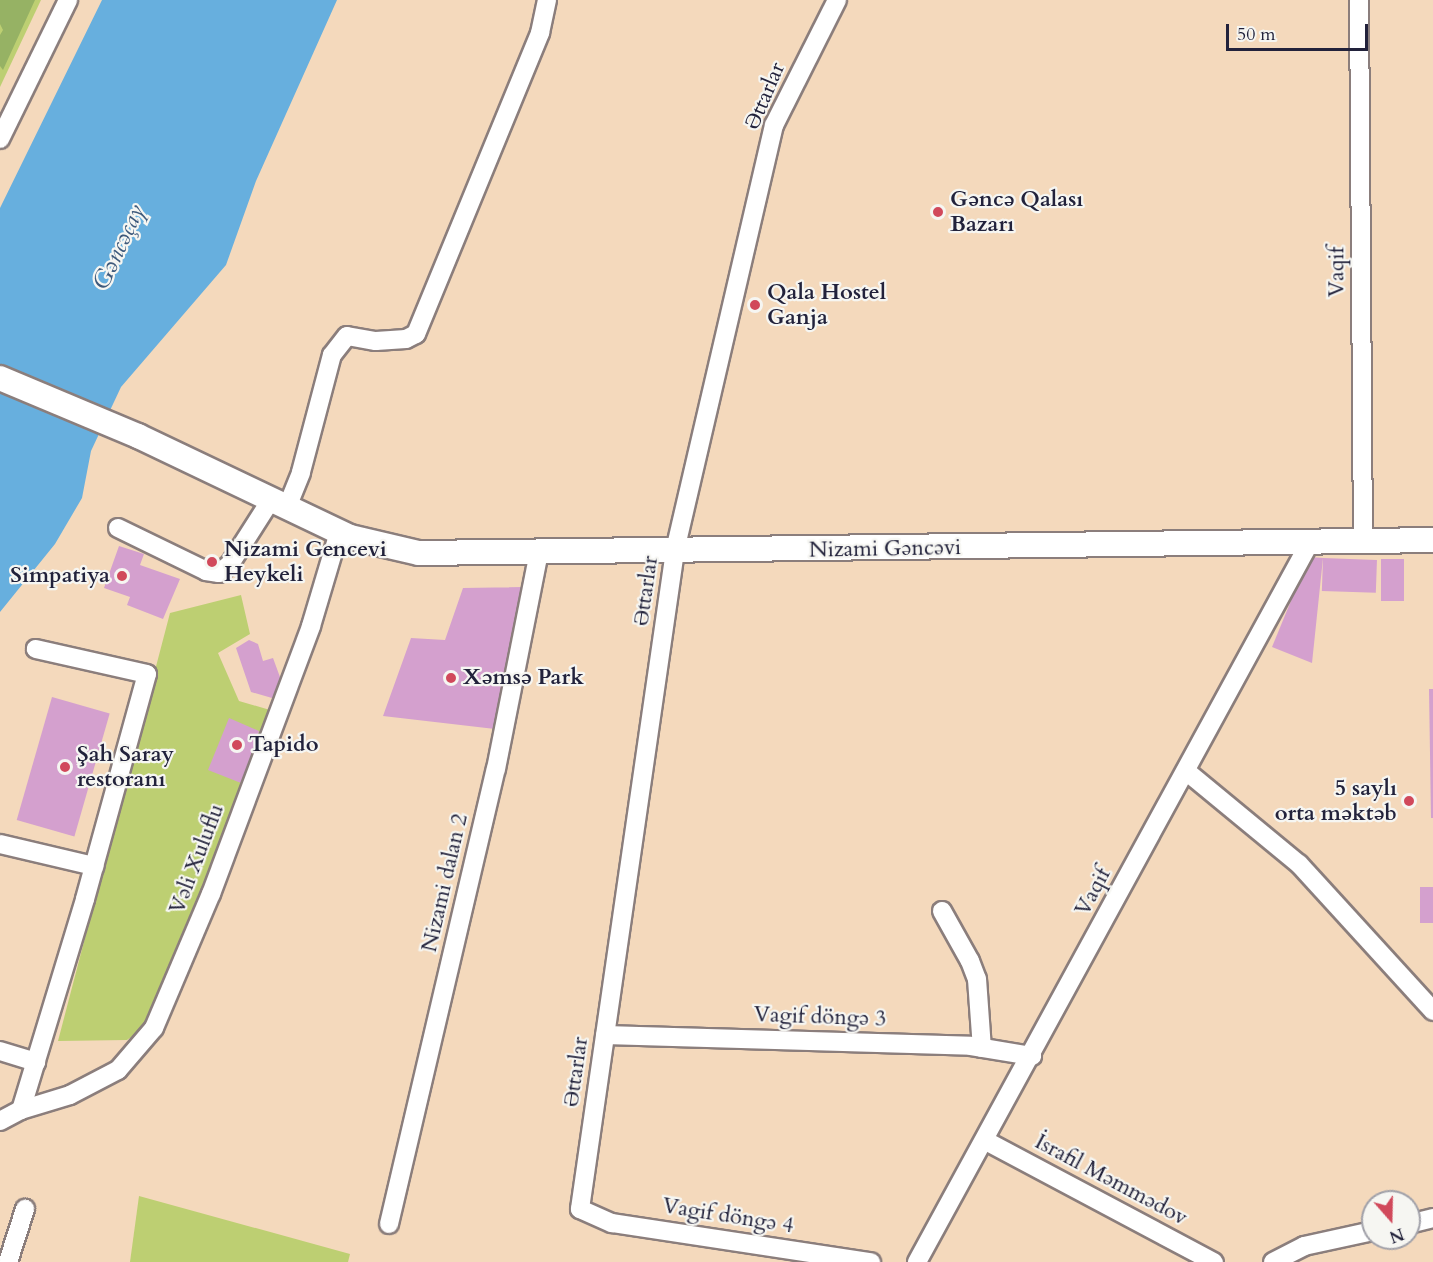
<!DOCTYPE html>
<meta charset="utf-8">
<style>
body{margin:0}
#map{position:relative;width:1433px;height:1262px;overflow:hidden;background:#f4d9bc;font-family:Cardo,serif}
div>[style]{position:absolute}
.green>*{inset:0;background:#bdcf72}
.forest>*{inset:0;background:#96b264}
.water>*{inset:0;background:#67afde}
.building>*{inset:0;background:#d4a0ce;transform-origin:0 0}
.roads{filter:drop-shadow(2px 0 #8b7e7c) drop-shadow(-2px 0 #8b7e7c) drop-shadow(0 2px #8b7e7c) drop-shadow(0 -2px #8b7e7c)}
.minor>*{height:18px;margin:-9px;padding:0 9px;transform-origin:9px;border-radius:9px;background:#fff}
.major>*{height:24px;margin:-12px;padding:0 12px;transform-origin:12px;border-radius:12px;background:#fff}
.dots>*{width:16px;height:16px;translate:-50% -50%;box-sizing:border-box;border:3px solid #f6f6f2;border-radius:50%}
span{translate:-50% -50%;white-space:nowrap;text-align:center;line-height:1.15;-webkit-text-stroke:4.5px #f6f6f2;paint-order:stroke}
.street-label{font-size:22px;color:#22223b}
.poi-label{font-size:22px;color:#22223b;font-weight:700}
.left{translate:0 -50%;text-align:left}
.right{translate:-100% -50%;text-align:right}
.water-label{font-size:24px;color:#3e5a7c;font-style:italic}
.north{position:absolute;left:1361px;top:1190px;width:60px;height:60px;box-sizing:border-box;background:#f6f6f2;border:2px solid #a1a1a9;border-radius:50%;rotate:160deg;font-size:16px;font-weight:700;line-height:24px;text-align:center;color:#22223b}
.north::after{content:'';display:block;margin:auto;width:21px;height:27px;background:#d1495b;clip-path:polygon(50% 0,100% 100%,50% 72%,0 100%)}
.scale{position:absolute;left:1226px;top:24px;width:142px;height:27px;box-sizing:border-box;border:3px solid #22223b;border-top:0;padding-left:8px;font-size:18px;line-height:21px;white-space:nowrap;color:#22223b;-webkit-text-stroke:4px #f6f6f2;paint-order:stroke}
</style>
<div id="map">
<div class="green">
<div style="clip-path:polygon(0 0,41px 0,0 87px)"></div>
<div style="clip-path:polygon(241px 595px,250px 634px,218px 653px,239px 701px,270px 710px,231px 816px,149px 1024px,127px 1040px,58px 1041px,170px 613px)"></div>
<div style="clip-path:polygon(139px 1196px,350px 1254px,348px 1262px,130px 1262px)"></div>
</div>
<div class="forest">
<div style="clip-path:polygon(0 0,35px 0,3px 70px,0 66px,0 35px,3px 30px,0 24px)"></div>
</div>
<div class="water">
<div style="clip-path:polygon(102px 0,337px 0,256px 181px,226px 265px,121px 387px,91px 451px,82px 498px,55px 544px,0 612px,0 208px)"></div>
</div>
<div class="building">
<div style="clip-path:polygon(119px 546px,144px 554px,140px 565px,180px 579px,163px 619px,127px 605px,130px 597px,104px 588px)"></div>
<div style="clip-path:polygon(1309px 557px,1323px 558px,1312px 663px,1272px 647px)"></div>
<div style="left:1323px;top:558px;width:54px;height:33px;rotate:2deg"></div>
<div style="left:1381px;top:559px;width:23px;height:42px"></div>
<div style="clip-path:polygon(524px 587px,495px 729px,383px 716px,411px 638px,445px 640px,463px 588px)"></div>
<div style="clip-path:polygon(249px 640px,258px 644px,263px 661px,273px 658px,284px 688px,272px 698px,251px 692px,236px 648px)"></div>
<div style="clip-path:polygon(1429px 689px,1433px 689px,1433px 818px,1431px 818px)"></div>
<div style="left:52px;top:697px;width:60px;height:128px;rotate:16deg"></div>
<div style="clip-path:polygon(229px 718px,259px 731px,252px 760px,241px 783px,208px 770px)"></div>
<div style="left:1420px;top:887px;width:13px;height:36px"></div>
</div>
<div class="roads">
<div class="minor">
<div style="left:837px;top:0;width:140px;rotate:116.7deg"></div>
<div style="left:774px;top:125px;width:437px;rotate:103.1deg"></div>
<div style="left:675px;top:551px;width:665px;rotate:98.22deg"></div>
<div style="left:580px;top:1209px;width:35px;rotate:24deg"></div>
<div style="left:612px;top:1223px;width:262px;rotate:8.6deg"></div>
<div style="left:1359px;top:0;width:543px;rotate:89.58deg"></div>
<div style="left:0;top:139px;width:155px;rotate:-63.9deg"></div>
<div style="left:288px;top:505px;width:35px;rotate:-68deg"></div>
<div style="left:301px;top:472px;width:121px;rotate:-75.2deg"></div>
<div style="left:332px;top:355px;width:24px;rotate:-52deg"></div>
<div style="left:347px;top:336px;width:29px;rotate:10deg"></div>
<div style="left:376px;top:341px;width:30px;rotate:-4deg"></div>
<div style="left:406px;top:339px;width:11px;rotate:-27deg"></div>
<div style="left:416px;top:334px;width:326px;rotate:-67.6deg"></div>
<div style="left:540px;top:33px;width:34px;rotate:-78deg"></div>
<div style="left:118px;top:528px;width:98px;rotate:26deg"></div>
<div style="left:206px;top:571px;width:13px;rotate:9deg"></div>
<div style="left:219px;top:573px;width:14px;rotate:-39deg"></div>
<div style="left:230px;top:564px;width:78px;rotate:-57.5deg"></div>
<div style="left:1186px;top:771px;width:146px;rotate:39.5deg"></div>
<div style="left:1299px;top:864px;width:199px;rotate:47.6deg"></div>
<div style="left:0;top:844px;width:97px;rotate:13.2deg"></div>
<div style="left:942px;top:911px;width:57px;rotate:60.8deg"></div>
<div style="left:970px;top:961px;width:19px;rotate:69deg"></div>
<div style="left:977px;top:979px;width:69px;rotate:85.9deg"></div>
<div style="left:605px;top:1035px;width:366px;rotate:1.7deg"></div>
<div style="left:971px;top:1046px;width:62px;rotate:9.3deg"></div>
<div style="left:0;top:1051px;width:38px;rotate:17deg"></div>
<div style="left:21px;top:1110px;width:220px;rotate:-73.1deg"></div>
<div style="left:85px;top:899px;width:233px;rotate:-74.6deg"></div>
<div style="left:147px;top:674px;width:114px;rotate:-167.3deg"></div>
<div style="left:0;top:1121px;width:24px;rotate:-28deg"></div>
<div style="left:21px;top:1110px;width:51px;rotate:-17deg"></div>
<div style="left:70px;top:1095px;width:54px;rotate:-27.5deg"></div>
<div style="left:118px;top:1070px;width:55px;rotate:-49.4deg"></div>
<div style="left:154px;top:1028px;width:146px;rotate:-67deg"></div>
<div style="left:211px;top:894px;width:286px;rotate:-69.5deg"></div>
<div style="left:311px;top:626px;width:98px;rotate:-73.4deg"></div>
<div style="left:986px;top:1141px;width:258px;rotate:28deg"></div>
<div style="left:389px;top:1224px;width:467px;rotate:-76.8deg"></div>
<div style="left:496px;top:769px;width:221px;rotate:-78.8deg"></div>
<div style="left:1409px;top:1224px;width:25px;rotate:-14deg"></div>
<div style="left:8px;top:1262px;width:56px;rotate:-72.2deg"></div>
<div style="left:917px;top:1262px;width:818px;rotate:-61.37deg"></div>
<div style="left:1273px;top:1262px;width:35px;rotate:-27deg"></div>
<div style="left:1304px;top:1246px;width:71px;rotate:-12.3deg"></div>
</div>
<div class="major">
<div style="left:0;top:378px;width:150px;rotate:22.8deg"></div>
<div style="left:138px;top:436px;width:235px;rotate:25.5deg"></div>
<div style="left:350px;top:537px;width:71px;rotate:13.1deg"></div>
<div style="left:419px;top:553px;width:1014px;rotate:-0.73deg"></div>
</div>
</div>
<div class="dots">
<div style="left:938px;top:212px;background:#d1495b"></div>
<div style="left:755px;top:305px;background:#d1495b"></div>
<div style="left:212px;top:562px;background:#d1495b"></div>
<div style="left:122px;top:576px;background:#d1495b"></div>
<div style="left:451px;top:678px;background:#d1495b"></div>
<div style="left:237px;top:745px;background:#d1495b"></div>
<div style="left:65px;top:767px;background:#d1495b"></div>
<div style="left:1409px;top:801px;background:#d1495b"></div>
</div>
<div class="street-label">
<span style="left:765px;top:96px;rotate:-67deg">Əttarlar</span>
<span style="left:1337px;top:272px;rotate:-90deg">Vaqif</span>
<span style="left:885px;top:549px;rotate:-1deg">Nizami Gəncəvi</span>
<span style="left:646px;top:591px;rotate:-82deg">Əttarlar</span>
<span style="left:197px;top:859px;rotate:-69deg">Vəli Xuluflu</span>
<span style="left:445px;top:883px;rotate:-77deg">Nizami dalan 2</span>
<span style="left:1093px;top:892px;rotate:-62deg">Vaqif</span>
<span style="left:820px;top:1017px;rotate:2deg">Vagif döngə 3</span>
<span style="left:576px;top:1072px;rotate:-82deg">Əttarlar</span>
<span style="left:1111px;top:1180px;rotate:28deg">İsrafil Məmmədov</span>
<span style="left:728px;top:1216px;rotate:9deg">Vagif döngə 4</span>
</div>
<div class="poi-label">
<span class="left" style="left:950px;top:212px">Gəncə Qalası<br>Bazarı</span>
<span class="left" style="left:767px;top:305px">Qala Hostel<br>Ganja</span>
<span class="left" style="left:224px;top:562px">Nizami Gencevi<br>Heykeli</span>
<span class="right" style="left:110px;top:576px">Simpatiya</span>
<span class="left" style="left:463px;top:678px">Xəmsə Park</span>
<span class="left" style="left:249px;top:745px">Tapido</span>
<span class="left" style="left:77px;top:767px">Şah Saray<br>restoranı</span>
<span class="right" style="left:1397px;top:801px">5 saylı<br>orta məktəb</span>
</div>
<div class="water-label">
<span style="left:119px;top:247px;rotate:-65deg">Gəncəçay</span>
</div>
<div class="north">N</div>
<div class="scale">50 m</div>
</div>
